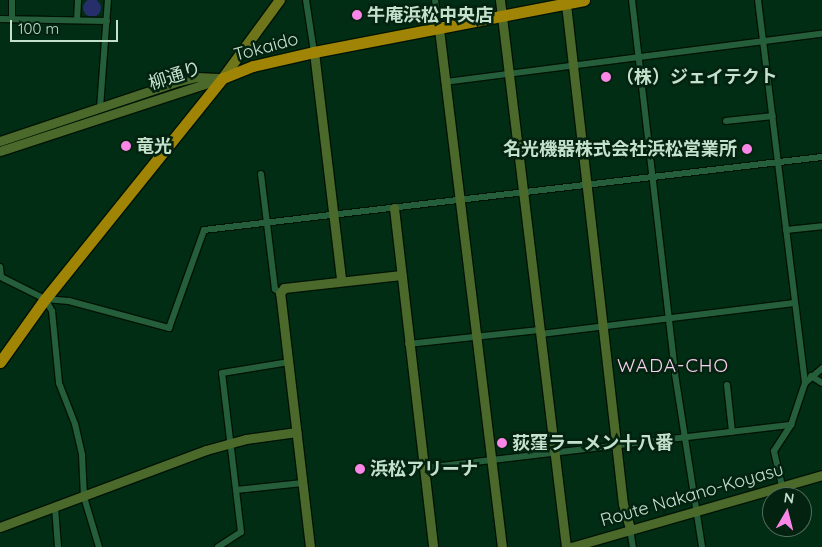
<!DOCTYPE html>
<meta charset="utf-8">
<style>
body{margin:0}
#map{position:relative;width:822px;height:547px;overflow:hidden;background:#002d14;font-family:Quicksand,"Noto Sans JP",sans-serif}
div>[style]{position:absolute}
.water>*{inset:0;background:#272f6b}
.round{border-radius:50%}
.roads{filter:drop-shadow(1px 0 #001304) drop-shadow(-1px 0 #001304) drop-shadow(0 1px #001304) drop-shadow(0 -1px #001304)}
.street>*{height:6px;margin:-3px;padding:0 3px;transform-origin:3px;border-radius:3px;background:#255e3a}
.secondary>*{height:9px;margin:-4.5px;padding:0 4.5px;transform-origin:4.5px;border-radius:4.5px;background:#4a692a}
.primary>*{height:10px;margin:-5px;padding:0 5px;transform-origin:5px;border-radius:5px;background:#6f751b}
.highway>*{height:11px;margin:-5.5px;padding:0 5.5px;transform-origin:5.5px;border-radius:5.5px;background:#a08406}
.dots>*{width:14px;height:14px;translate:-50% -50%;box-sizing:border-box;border:2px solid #03220f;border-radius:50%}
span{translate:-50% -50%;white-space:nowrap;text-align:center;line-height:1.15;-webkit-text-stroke:5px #03220f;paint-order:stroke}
.poi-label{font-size:18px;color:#c4e1cc;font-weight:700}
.left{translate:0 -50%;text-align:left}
.right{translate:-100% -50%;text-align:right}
.street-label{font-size:18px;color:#c4e1cc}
.neighbourhood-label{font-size:19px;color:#f9d1f0;letter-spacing:1px}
.north{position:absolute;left:762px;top:487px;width:50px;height:50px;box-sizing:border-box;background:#03220f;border:1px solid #506e5b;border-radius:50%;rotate:8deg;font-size:14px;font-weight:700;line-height:20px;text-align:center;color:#c4e1cc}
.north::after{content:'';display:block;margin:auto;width:18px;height:22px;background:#fa87e7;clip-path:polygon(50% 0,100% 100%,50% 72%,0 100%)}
.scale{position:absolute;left:10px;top:20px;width:108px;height:22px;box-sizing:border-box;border:2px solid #c4e1cc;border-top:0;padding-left:6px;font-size:15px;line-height:18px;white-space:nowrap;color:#c4e1cc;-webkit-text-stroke:4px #03220f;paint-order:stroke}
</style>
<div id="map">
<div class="water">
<div class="round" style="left:83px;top:-1px;width:18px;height:18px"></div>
</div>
<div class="roads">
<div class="street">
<div style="left:306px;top:0;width:53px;rotate:81.3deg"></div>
<div style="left:435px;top:0;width:29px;rotate:82deg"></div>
<div style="left:632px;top:0;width:376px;rotate:83.4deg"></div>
<div style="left:675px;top:374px;width:175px;rotate:81.1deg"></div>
<div style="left:758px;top:0;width:386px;rotate:83deg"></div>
<div style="left:0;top:19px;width:107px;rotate:1.1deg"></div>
<div style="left:12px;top:19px;width:19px;rotate:-90deg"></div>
<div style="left:77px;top:20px;width:20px;rotate:-87deg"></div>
<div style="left:445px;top:82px;width:380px;rotate:-7.3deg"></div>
<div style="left:100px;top:108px;width:108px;rotate:-85.8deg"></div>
<div style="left:726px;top:121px;width:47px;rotate:-6.1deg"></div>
<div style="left:261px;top:174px;width:116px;rotate:83.1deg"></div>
<div style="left:275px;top:289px;width:6px;rotate:39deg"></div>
<div style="left:786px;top:230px;width:36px;rotate:-6deg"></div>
<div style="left:0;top:267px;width:10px;rotate:84deg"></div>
<div style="left:1px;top:277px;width:49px;rotate:26.6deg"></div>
<div style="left:45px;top:299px;width:14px;rotate:60deg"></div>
<div style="left:52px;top:311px;width:72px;rotate:84.4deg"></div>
<div style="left:59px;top:383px;width:44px;rotate:68.7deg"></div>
<div style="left:75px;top:424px;width:32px;rotate:77deg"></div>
<div style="left:82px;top:455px;width:42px;rotate:87.3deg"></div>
<div style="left:84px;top:497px;width:52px;rotate:73.3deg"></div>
<div style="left:45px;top:299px;width:24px;rotate:5deg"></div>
<div style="left:69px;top:301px;width:104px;rotate:15.1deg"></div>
<div style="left:169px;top:328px;width:104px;rotate:-70.3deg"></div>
<div style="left:204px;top:230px;width:622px;rotate:-6.74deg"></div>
<div style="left:541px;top:334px;width:255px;rotate:-7deg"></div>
<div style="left:408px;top:344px;width:132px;rotate:-6.1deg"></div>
<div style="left:811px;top:376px;width:13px;rotate:32deg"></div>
<div style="left:727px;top:385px;width:47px;rotate:83.9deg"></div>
<div style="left:424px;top:468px;width:370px;rotate:-6.7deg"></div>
<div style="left:782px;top:486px;width:36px;rotate:-103deg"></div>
<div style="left:774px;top:451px;width:31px;rotate:-57deg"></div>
<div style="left:791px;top:425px;width:44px;rotate:-71.6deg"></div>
<div style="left:805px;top:383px;width:23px;rotate:-41deg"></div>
<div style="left:236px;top:490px;width:67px;rotate:-6deg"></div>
<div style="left:55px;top:507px;width:40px;rotate:85.7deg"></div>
<div style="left:630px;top:529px;width:18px;rotate:81deg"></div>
<div style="left:218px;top:547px;width:27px;rotate:-33deg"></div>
<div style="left:241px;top:532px;width:160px;rotate:-96.8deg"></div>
<div style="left:222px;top:373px;width:68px;rotate:-9.3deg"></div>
</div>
<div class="secondary">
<div style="left:500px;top:0;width:551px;rotate:83.12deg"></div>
<div style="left:566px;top:4px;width:503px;rotate:83.5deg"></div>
<div style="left:623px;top:504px;width:26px;rotate:74deg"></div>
<div style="left:439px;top:29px;width:522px;rotate:83.07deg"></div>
<div style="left:314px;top:52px;width:230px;rotate:83.2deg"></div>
<div style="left:0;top:141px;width:189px;rotate:-18.5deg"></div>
<div style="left:179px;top:81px;width:18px;rotate:-13deg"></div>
<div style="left:197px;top:77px;width:21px;rotate:3deg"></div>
<div style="left:0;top:151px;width:235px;rotate:-18.1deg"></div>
<div style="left:394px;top:208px;width:341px;rotate:83.4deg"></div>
<div style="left:0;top:527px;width:220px;rotate:-20.5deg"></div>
<div style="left:206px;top:450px;width:41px;rotate:-15.4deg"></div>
<div style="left:246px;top:439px;width:51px;rotate:-7.8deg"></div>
<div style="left:310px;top:547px;width:256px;rotate:-96.7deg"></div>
<div style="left:280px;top:293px;width:6px;rotate:-51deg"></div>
<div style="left:284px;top:288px;width:118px;rotate:-6.3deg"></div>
<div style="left:571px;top:547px;width:261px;rotate:-16deg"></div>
</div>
<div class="primary">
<div style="left:223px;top:78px;width:97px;rotate:-53.8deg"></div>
</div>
<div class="highway">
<div style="left:0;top:362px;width:77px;rotate:-54.5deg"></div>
<div style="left:45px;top:299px;width:284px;rotate:-51.2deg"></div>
<div style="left:223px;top:78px;width:32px;rotate:-22deg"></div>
<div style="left:253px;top:66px;width:63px;rotate:-12.9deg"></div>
<div style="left:314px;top:52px;width:275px;rotate:-10.9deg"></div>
</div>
</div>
<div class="dots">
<div style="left:357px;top:15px;background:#fa87e7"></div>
<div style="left:606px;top:77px;background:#fa87e7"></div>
<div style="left:126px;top:146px;background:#fa87e7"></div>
<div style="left:747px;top:149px;background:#fa87e7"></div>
<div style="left:502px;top:443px;background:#fa87e7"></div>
<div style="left:360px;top:469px;background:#fa87e7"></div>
</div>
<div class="poi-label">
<span class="left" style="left:367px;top:15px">牛庵浜松中央店</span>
<span class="left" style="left:616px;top:77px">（株）ジェイテクト</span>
<span class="left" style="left:136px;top:146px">竜光</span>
<span class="right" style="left:737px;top:149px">名光機器株式会社浜松営業所</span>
<span class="left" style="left:512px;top:443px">荻窪ラーメン十八番</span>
<span class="left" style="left:370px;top:469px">浜松アリーナ</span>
</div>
<div class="street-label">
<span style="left:266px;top:47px;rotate:-15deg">Tokaido</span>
<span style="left:175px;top:76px;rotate:-18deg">柳通り</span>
<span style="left:692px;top:495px;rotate:-16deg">Route Nakano-Koyasu</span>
</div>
<div class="neighbourhood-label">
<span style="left:673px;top:366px">WADA-CHO</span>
</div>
<div class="north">N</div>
<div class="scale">100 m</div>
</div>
